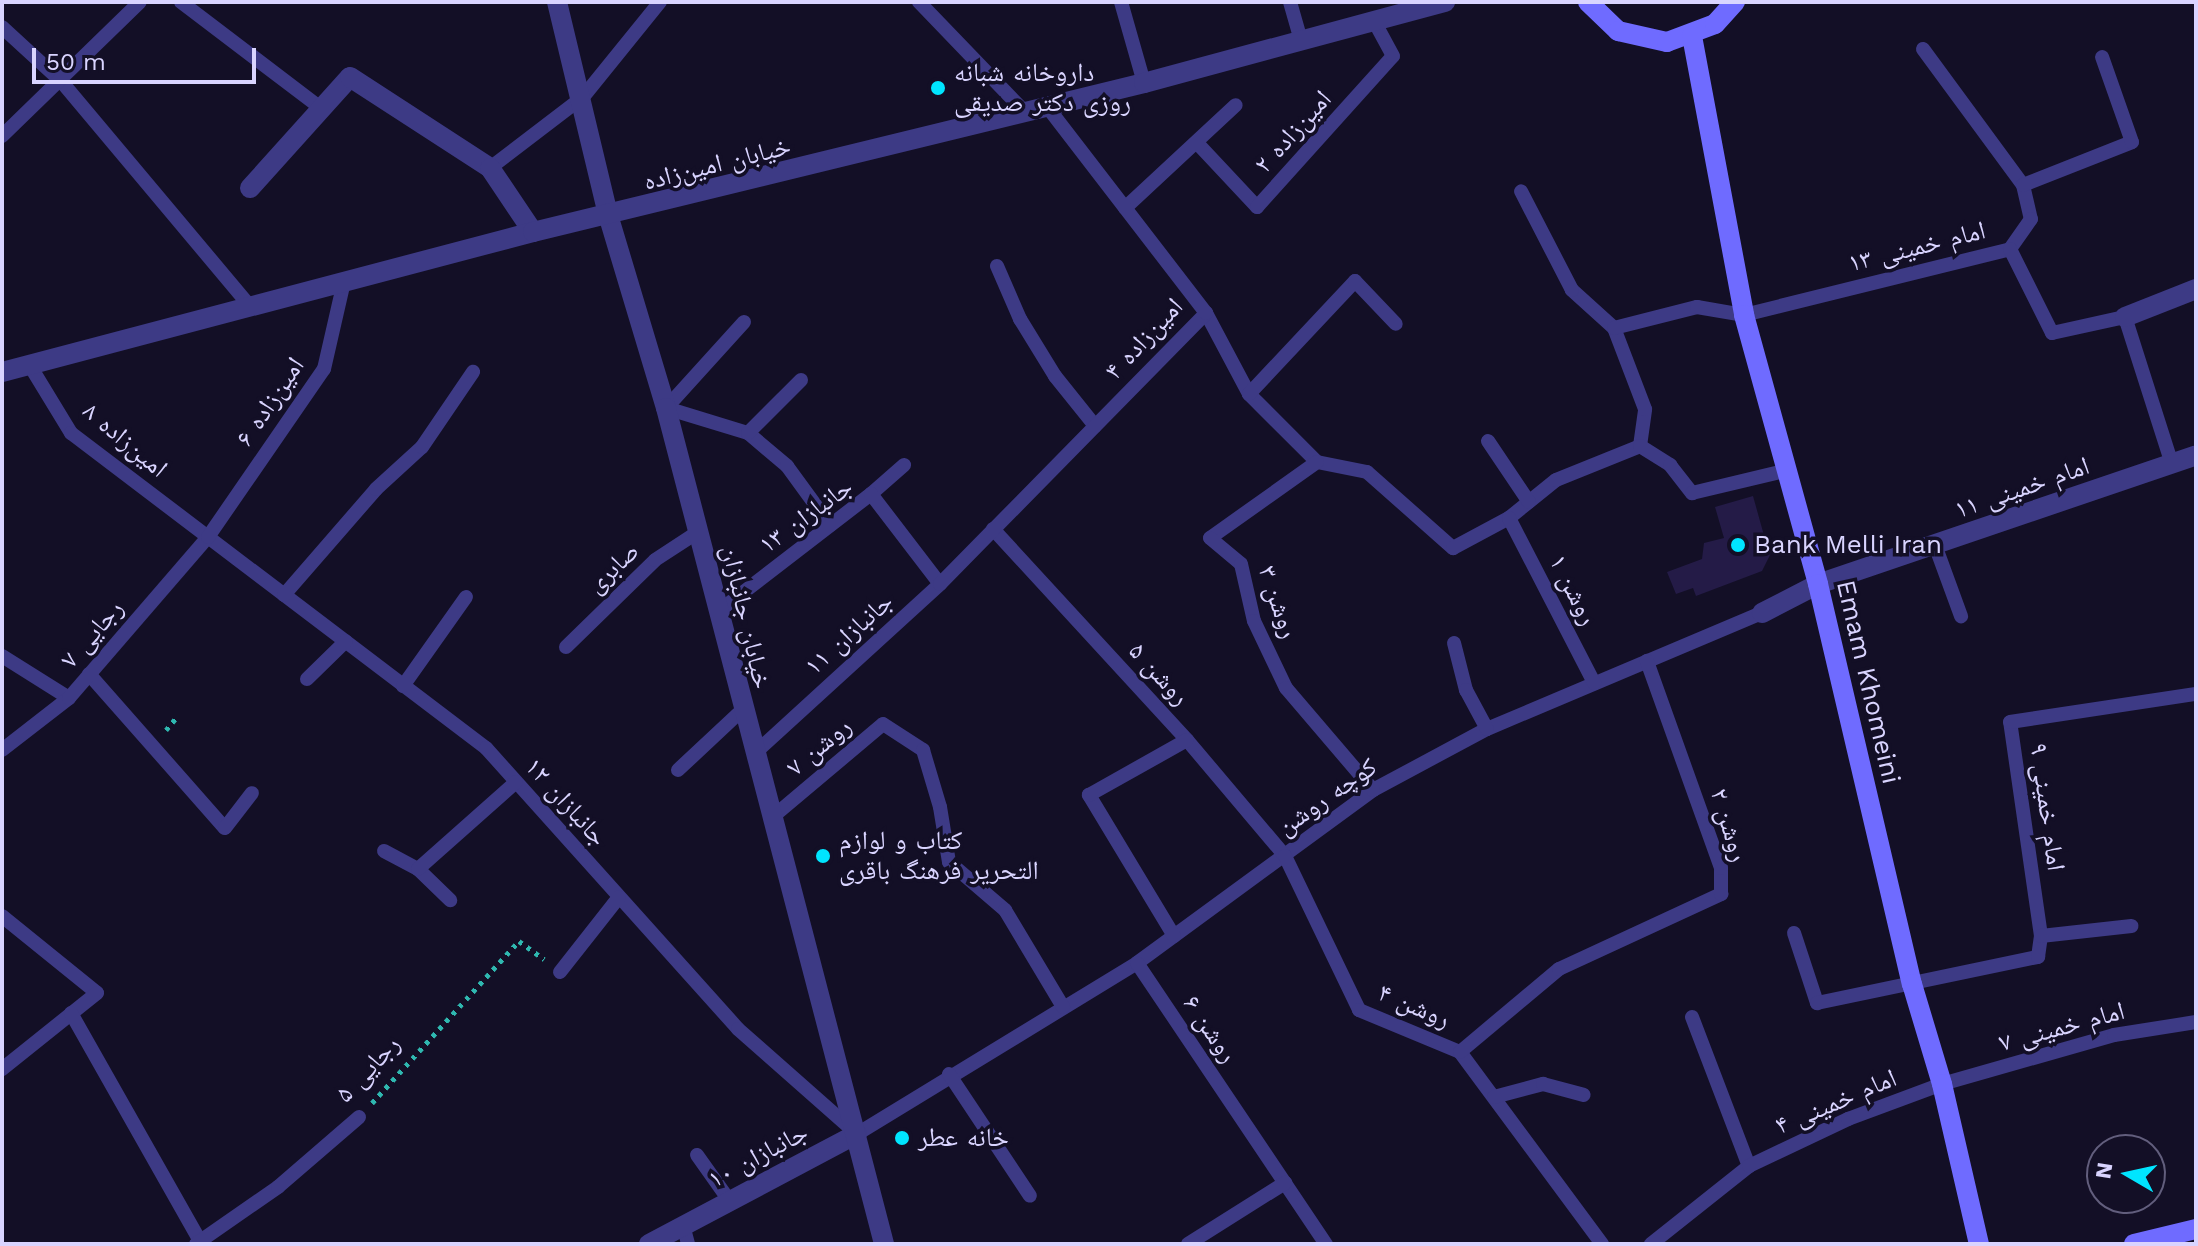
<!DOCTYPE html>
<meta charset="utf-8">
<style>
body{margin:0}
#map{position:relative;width:2198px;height:1246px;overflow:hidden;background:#130f26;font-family:"Work Sans","Noto Naskh Arabic",sans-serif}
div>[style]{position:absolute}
.building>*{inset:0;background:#241b47}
.path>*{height:5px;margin-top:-2.5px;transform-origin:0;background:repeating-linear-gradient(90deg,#2fb8b0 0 4px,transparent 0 10px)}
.service>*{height:14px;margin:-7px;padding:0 7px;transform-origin:7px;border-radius:7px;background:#3d3a85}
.minor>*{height:20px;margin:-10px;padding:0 10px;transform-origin:10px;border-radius:10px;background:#3d3a85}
.tertiary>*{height:20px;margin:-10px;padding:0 10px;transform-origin:10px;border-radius:10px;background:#3d3a85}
.secondary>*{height:20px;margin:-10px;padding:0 10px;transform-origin:10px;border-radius:10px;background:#6f6bff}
.dots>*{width:22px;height:22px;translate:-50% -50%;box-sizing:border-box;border:4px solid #130f26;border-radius:50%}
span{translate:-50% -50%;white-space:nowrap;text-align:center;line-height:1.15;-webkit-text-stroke:7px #130f26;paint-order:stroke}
.poi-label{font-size:26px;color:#d9d4ff}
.left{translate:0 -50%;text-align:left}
.street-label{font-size:26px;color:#d9d4ff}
.frame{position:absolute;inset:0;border:4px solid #d9d4ff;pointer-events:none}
.north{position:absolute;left:2086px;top:1134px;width:80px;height:80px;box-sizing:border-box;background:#130f26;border:2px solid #625e7d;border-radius:50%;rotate:279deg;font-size:22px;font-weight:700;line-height:32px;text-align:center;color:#d9d4ff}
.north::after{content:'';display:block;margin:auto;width:28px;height:36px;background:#00e5ff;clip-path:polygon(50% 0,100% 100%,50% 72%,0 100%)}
.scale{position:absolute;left:32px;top:48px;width:224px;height:36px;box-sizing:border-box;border:4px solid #d9d4ff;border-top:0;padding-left:10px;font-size:24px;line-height:28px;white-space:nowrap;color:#d9d4ff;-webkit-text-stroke:6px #130f26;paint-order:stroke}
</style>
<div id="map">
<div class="building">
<div style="clip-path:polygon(1753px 496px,1765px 539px,1774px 547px,1762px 571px,1696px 596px,1693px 588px,1676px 594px,1667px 572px,1702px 559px,1704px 543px,1724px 538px,1715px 507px)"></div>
</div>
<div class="path">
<div style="left:166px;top:730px;width:17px;rotate:-50deg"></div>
<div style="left:372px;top:1103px;width:219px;rotate:-47.8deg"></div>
<div style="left:519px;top:941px;width:31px;rotate:36deg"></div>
</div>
<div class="service">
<div style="left:181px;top:2px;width:177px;rotate:37.2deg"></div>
<div style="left:919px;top:2px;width:154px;rotate:46.1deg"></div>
<div style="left:1121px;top:2px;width:84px;rotate:74.1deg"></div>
<div style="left:1290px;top:2px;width:40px;rotate:74deg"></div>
<div style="left:2px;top:27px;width:80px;rotate:42.5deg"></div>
<div style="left:61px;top:81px;width:294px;rotate:50deg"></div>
<div style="left:1923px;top:49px;width:169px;rotate:53.7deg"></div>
<div style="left:2023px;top:185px;width:35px;rotate:77deg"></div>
<div style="left:2031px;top:219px;width:37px;rotate:125deg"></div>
<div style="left:2px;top:136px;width:192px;rotate:-44.2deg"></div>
<div style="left:1199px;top:145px;width:85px;rotate:46.9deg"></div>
<div style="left:1257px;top:207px;width:203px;rotate:-48deg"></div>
<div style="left:1393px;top:56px;width:42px;rotate:-118.4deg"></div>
<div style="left:490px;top:168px;width:117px;rotate:-37.4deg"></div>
<div style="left:583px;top:97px;width:122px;rotate:-51deg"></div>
<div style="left:2023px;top:185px;width:117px;rotate:-21.5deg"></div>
<div style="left:2132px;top:142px;width:90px;rotate:-109.4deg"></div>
<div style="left:1125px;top:208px;width:151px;rotate:-42.9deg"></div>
<div style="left:997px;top:266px;width:58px;rotate:66.5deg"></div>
<div style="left:1020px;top:319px;width:67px;rotate:58.4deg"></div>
<div style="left:1055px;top:376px;width:64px;rotate:51.3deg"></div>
<div style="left:1206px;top:313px;width:92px;rotate:62deg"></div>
<div style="left:1249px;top:394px;width:96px;rotate:45deg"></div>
<div style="left:1317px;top:462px;width:51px;rotate:11.3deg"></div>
<div style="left:1367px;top:472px;width:115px;rotate:41.5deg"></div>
<div style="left:1453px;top:548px;width:64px;rotate:-28.2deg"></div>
<div style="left:1509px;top:518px;width:60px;rotate:-39deg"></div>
<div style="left:1556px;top:480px;width:91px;rotate:-22deg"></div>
<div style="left:1640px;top:446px;width:37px;rotate:-82deg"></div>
<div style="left:1645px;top:409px;width:87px;rotate:-110.9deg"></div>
<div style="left:1614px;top:328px;width:57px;rotate:-137.9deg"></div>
<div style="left:1572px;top:290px;width:111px;rotate:-117.3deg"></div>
<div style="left:744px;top:322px;width:116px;rotate:132.2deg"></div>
<div style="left:666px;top:408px;width:86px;rotate:17deg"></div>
<div style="left:748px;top:433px;width:51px;rotate:40.2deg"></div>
<div style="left:787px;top:466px;width:73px;rotate:53.9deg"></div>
<div style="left:1614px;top:328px;width:86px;rotate:-14.2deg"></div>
<div style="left:1697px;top:307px;width:48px;rotate:9.7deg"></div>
<div style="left:1744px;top:315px;width:274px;rotate:-13.9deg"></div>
<div style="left:2010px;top:249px;width:94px;rotate:63.4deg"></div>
<div style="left:2052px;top:333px;width:75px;rotate:-12.4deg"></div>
<div style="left:2125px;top:317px;width:154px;rotate:72.3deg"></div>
<div style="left:29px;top:364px;width:81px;rotate:58.7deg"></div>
<div style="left:71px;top:433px;width:521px;rotate:37.2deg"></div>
<div style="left:486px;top:748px;width:377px;rotate:48.1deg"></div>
<div style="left:738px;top:1029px;width:159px;rotate:41.4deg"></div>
<div style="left:857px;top:1134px;width:328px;rotate:-31.4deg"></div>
<div style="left:1137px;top:963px;width:293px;rotate:-36.2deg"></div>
<div style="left:1373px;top:790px;width:129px;rotate:-28.2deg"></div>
<div style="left:1487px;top:729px;width:298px;rotate:-22.9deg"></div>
<div style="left:1249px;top:394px;width:155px;rotate:-46.8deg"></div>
<div style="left:1355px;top:281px;width:59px;rotate:46.4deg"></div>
<div style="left:748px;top:433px;width:75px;rotate:-45deg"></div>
<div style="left:1488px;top:441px;width:73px;rotate:56.1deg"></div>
<div style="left:1640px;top:446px;width:36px;rotate:32deg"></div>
<div style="left:1670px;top:465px;width:36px;rotate:52deg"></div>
<div style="left:1692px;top:493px;width:95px;rotate:-13.4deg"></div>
<div style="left:1317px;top:462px;width:131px;rotate:144.6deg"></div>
<div style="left:1210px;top:538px;width:40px;rotate:40deg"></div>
<div style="left:1241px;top:564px;width:58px;rotate:77.2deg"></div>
<div style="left:1254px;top:621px;width:74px;rotate:64.5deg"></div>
<div style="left:1286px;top:688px;width:134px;rotate:49.5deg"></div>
<div style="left:871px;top:494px;width:44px;rotate:-41.3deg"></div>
<div style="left:1509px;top:518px;width:186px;rotate:62.7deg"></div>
<div style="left:993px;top:529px;width:287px;rotate:47.4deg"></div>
<div style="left:1187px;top:740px;width:152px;rotate:49.8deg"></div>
<div style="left:1285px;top:856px;width:171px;rotate:64.3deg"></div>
<div style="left:1359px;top:1010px;width:109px;rotate:22.6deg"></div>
<div style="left:1460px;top:1052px;width:239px;rotate:53.5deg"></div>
<div style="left:1935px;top:545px;width:76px;rotate:69.9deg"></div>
<div style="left:284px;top:595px;width:140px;rotate:-49deg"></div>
<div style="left:376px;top:489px;width:62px;rotate:-42.4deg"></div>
<div style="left:422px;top:447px;width:91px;rotate:-55.8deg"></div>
<div style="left:719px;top:611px;width:192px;rotate:-37.6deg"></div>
<div style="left:871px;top:494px;width:113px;rotate:52.5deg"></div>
<div style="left:1454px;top:643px;width:49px;rotate:75.7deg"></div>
<div style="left:1466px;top:690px;width:44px;rotate:61.7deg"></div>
<div style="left:566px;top:647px;width:124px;rotate:-44.3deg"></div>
<div style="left:655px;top:560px;width:51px;rotate:-33.1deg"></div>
<div style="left:2px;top:656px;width:79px;rotate:32.1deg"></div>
<div style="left:89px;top:674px;width:205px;rotate:48.6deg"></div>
<div style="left:225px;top:828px;width:44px;rotate:-52.4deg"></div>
<div style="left:307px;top:679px;width:54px;rotate:-44.3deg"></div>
<div style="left:403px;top:686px;width:109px;rotate:-54.7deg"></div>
<div style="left:2px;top:750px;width:85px;rotate:-37.8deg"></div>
<div style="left:69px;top:698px;width:213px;rotate:-49.2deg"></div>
<div style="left:208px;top:537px;width:204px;rotate:-55.4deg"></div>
<div style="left:324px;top:369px;width:89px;rotate:-77.1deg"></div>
<div style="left:755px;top:753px;width:251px;rotate:-42.4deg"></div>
<div style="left:940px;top:584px;width:380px;rotate:-45.5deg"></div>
<div style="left:1206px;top:313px;width:259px;rotate:-127.6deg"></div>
<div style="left:678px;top:770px;width:86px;rotate:-43.1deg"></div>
<div style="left:775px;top:815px;width:141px;rotate:-40.1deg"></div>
<div style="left:883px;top:724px;width:48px;rotate:33deg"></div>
<div style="left:923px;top:750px;width:59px;rotate:73.4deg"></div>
<div style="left:940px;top:807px;width:56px;rotate:80.7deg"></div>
<div style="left:949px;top:862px;width:74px;rotate:40.6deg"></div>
<div style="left:1005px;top:910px;width:113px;rotate:59.1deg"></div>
<div style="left:384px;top:851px;width:38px;rotate:28deg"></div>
<div style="left:418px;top:869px;width:45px;rotate:44.1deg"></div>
<div style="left:418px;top:869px;width:131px;rotate:-41.6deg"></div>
<div style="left:2px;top:916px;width:122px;rotate:39deg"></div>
<div style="left:97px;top:993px;width:122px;rotate:141.3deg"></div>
<div style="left:1794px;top:933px;width:74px;rotate:71.8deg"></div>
<div style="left:1817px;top:1003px;width:226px;rotate:-11.8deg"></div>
<div style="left:2038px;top:957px;width:21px;rotate:-82deg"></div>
<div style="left:2041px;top:936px;width:216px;rotate:-98.2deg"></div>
<div style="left:2010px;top:722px;width:188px;rotate:-8.6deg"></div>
<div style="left:1174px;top:936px;width:165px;rotate:-121.1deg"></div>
<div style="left:1089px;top:795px;width:112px;rotate:-29.3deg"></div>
<div style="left:2041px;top:936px;width:91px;rotate:-6.3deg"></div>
<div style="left:1137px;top:963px;width:339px;rotate:56.1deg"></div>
<div style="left:560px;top:972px;width:95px;rotate:-51.8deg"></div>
<div style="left:71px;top:1013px;width:262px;rotate:60.5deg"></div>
<div style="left:1692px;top:1017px;width:160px;rotate:69.1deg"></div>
<div style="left:1460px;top:1052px;width:129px;rotate:-40deg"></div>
<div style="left:1559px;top:969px;width:179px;rotate:-24.8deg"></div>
<div style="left:1721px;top:894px;width:26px;rotate:-90deg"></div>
<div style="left:1721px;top:868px;width:220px;rotate:-109.7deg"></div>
<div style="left:949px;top:1074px;width:146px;rotate:56.4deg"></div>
<div style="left:1494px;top:1097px;width:51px;rotate:-14.9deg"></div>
<div style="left:1543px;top:1084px;width:42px;rotate:15deg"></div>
<div style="left:697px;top:1155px;width:55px;rotate:54.6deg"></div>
<div style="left:683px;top:1225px;width:20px;rotate:75deg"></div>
<div style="left:196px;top:1244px;width:100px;rotate:-34.8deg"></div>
<div style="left:278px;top:1187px;width:107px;rotate:-40.8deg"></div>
<div style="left:1188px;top:1244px;width:115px;rotate:-32.2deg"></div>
<div style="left:1651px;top:1244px;width:125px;rotate:-38.5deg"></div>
<div style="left:1749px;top:1166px;width:110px;rotate:-25.4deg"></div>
<div style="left:1848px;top:1119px;width:100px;rotate:-20.4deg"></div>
<div style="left:1942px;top:1084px;width:179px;rotate:-15.9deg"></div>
<div style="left:2114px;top:1035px;width:83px;rotate:-9deg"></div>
</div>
<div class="minor">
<div style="left:250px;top:188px;width:149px;rotate:-48deg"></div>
<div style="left:350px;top:77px;width:167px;rotate:33deg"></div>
<div style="left:490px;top:168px;width:77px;rotate:56.1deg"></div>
<div style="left:2125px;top:317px;width:76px;rotate:-21.5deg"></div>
<div style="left:1762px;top:613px;width:63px;rotate:-27.4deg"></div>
<div style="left:1818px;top:584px;width:399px;rotate:-18.8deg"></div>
<div style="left:649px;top:1244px;width:235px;rotate:-27.9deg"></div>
</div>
<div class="tertiary">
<div style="left:557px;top:2px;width:222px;rotate:76.5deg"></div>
<div style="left:609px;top:218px;width:198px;rotate:73.3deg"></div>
<div style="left:666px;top:408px;width:864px;rotate:75.38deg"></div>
<div style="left:2px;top:372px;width:549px;rotate:-14.77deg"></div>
<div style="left:533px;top:232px;width:629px;rotate:-13.7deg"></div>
<div style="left:1144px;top:83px;width:312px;rotate:-15.1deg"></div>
</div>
<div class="secondary">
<div style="left:1588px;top:2px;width:42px;rotate:44deg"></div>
<div style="left:1618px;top:31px;width:50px;rotate:12.7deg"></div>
<div style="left:1667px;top:42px;width:51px;rotate:-20.6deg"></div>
<div style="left:1715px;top:24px;width:30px;rotate:-48deg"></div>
<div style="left:1692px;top:36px;width:284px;rotate:79.4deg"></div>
<div style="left:1744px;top:315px;width:279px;rotate:74.6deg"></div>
<div style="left:1818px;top:584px;width:411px;rotate:76.8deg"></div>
<div style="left:1912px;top:984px;width:104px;rotate:73.3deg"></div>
<div style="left:1942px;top:1084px;width:164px;rotate:77deg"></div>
<div style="left:2134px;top:1244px;width:64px;rotate:-13.6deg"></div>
</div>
<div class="dots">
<div style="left:938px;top:88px;background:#00e5ff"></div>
<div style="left:1738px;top:545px;background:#00e5ff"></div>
<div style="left:823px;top:856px;background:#00e5ff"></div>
<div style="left:902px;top:1138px;background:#00e5ff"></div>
</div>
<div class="poi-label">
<span class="left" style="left:954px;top:88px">داروخانه شبانه<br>روزی دکتر صدیقی</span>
<span class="left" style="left:1754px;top:545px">Bank Melli Iran</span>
<span class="left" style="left:839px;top:856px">کتاب و لوازم<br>التحریر فرهنگ باقری</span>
<span class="left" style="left:918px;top:1138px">خانه عطر</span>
</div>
<div class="street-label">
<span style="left:1293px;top:132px;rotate:-48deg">امین‌زاده ۲</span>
<span style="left:717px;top:164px;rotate:-14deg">خیابان امین‌زاده</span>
<span style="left:1917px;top:247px;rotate:-14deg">امام خمینی ۱۳</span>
<span style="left:1144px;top:339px;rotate:-47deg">امین‌زاده ۴</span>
<span style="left:270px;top:402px;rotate:-56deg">امین‌زاده ۶</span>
<span style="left:125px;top:440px;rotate:40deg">امین‌زاده ۸</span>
<span style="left:2022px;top:488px;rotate:-19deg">امام خمینی ۱۱</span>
<span style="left:806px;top:516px;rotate:-36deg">جانبازان ۱۳</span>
<span style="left:613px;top:568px;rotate:-43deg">صابری</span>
<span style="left:1573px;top:590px;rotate:63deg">روشن ۱</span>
<span style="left:1278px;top:602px;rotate:71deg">روشن ۳</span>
<span style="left:746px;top:617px;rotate:77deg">خیابان جانبازان</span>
<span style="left:92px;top:634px;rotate:-49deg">رجایی ۷</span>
<span style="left:849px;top:634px;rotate:-42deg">جانبازان ۱۱</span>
<span style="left:1159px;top:674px;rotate:47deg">روشن ۵</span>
<span style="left:1868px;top:682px;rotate:77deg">Emam Khomeini</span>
<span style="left:819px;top:747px;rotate:-40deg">روشن ۷</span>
<span style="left:1327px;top:797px;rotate:-35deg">کوچه روشن</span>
<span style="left:566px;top:802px;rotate:48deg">جانبازان ۱۲</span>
<span style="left:2047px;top:807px;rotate:82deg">امام خمینی ۹</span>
<span style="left:1729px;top:825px;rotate:73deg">روشن ۲</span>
<span style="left:1414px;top:1006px;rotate:23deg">روشن ۴</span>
<span style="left:2062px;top:1027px;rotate:-15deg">امام خمینی ۷</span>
<span style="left:1210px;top:1029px;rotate:56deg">روشن ۶</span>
<span style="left:368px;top:1069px;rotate:-47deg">رجایی ۵</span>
<span style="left:1836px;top:1102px;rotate:-23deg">امام خمینی ۴</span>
<span style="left:758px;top:1156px;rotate:-28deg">جانبازان ۱۰</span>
</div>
<div class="frame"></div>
<div class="north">N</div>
<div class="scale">50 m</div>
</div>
